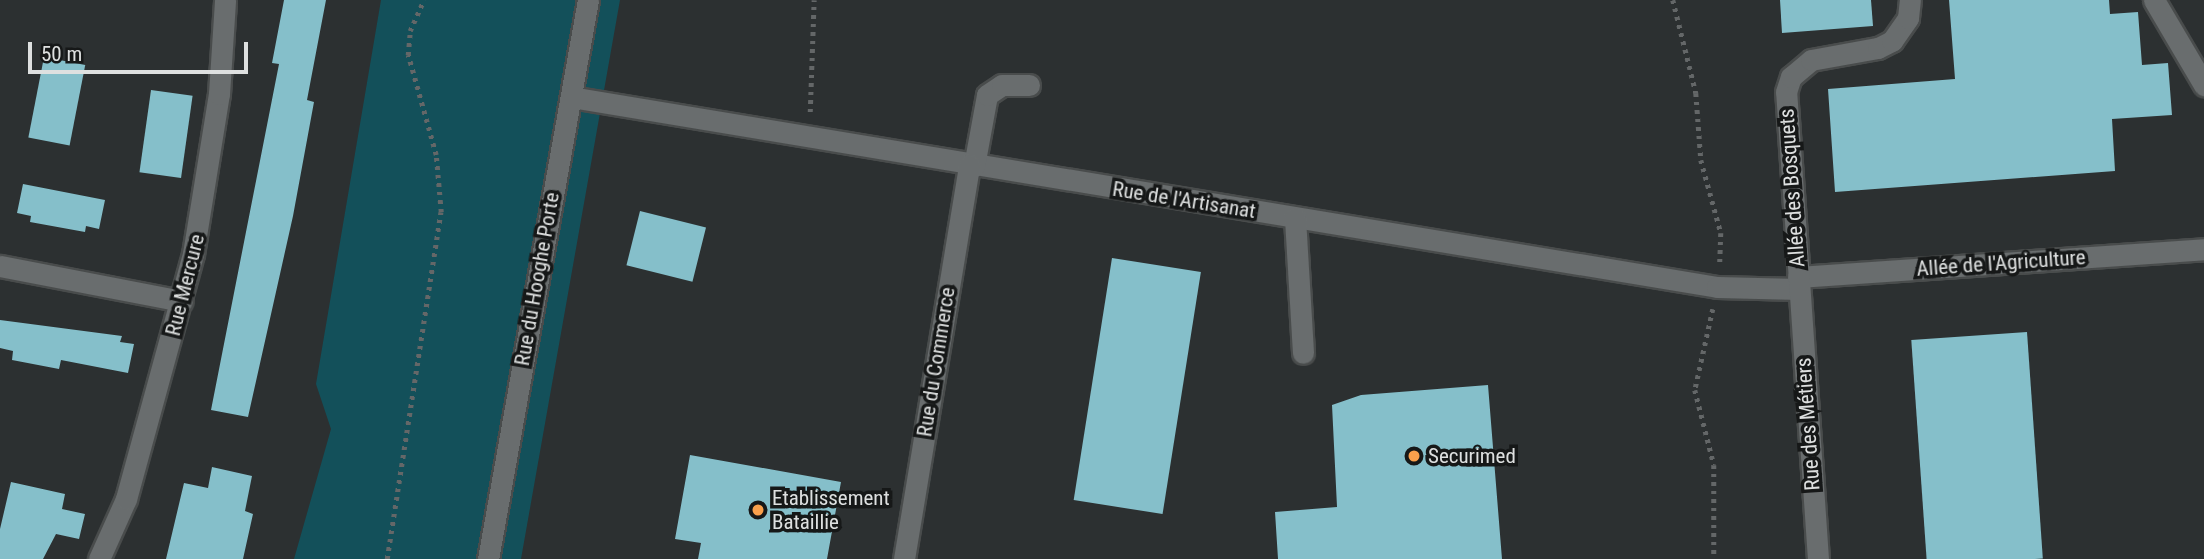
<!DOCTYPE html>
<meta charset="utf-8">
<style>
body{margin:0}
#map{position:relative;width:2204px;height:559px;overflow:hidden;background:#2c3031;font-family:"Roboto Condensed",sans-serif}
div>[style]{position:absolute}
.green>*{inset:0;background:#13505a}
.building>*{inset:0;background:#85bfca;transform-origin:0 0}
.path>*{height:4.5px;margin-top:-2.25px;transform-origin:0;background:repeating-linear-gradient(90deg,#646768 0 3.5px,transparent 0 8.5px)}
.roads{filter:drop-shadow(2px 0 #494c4c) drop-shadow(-2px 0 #494c4c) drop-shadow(0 2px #494c4c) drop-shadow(0 -2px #494c4c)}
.minor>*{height:21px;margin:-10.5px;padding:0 10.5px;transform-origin:10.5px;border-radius:10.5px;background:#696d6e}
.dots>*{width:19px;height:19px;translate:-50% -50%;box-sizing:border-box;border:4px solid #161818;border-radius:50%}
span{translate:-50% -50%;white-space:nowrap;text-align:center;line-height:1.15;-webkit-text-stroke:7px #161818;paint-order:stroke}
.street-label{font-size:21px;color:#dee0e0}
.poi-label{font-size:21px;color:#dee0e0}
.left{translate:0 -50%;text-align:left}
.scale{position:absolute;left:28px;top:42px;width:220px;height:32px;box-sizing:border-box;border:4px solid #dee0e0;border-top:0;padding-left:9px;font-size:21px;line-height:24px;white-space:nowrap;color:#dee0e0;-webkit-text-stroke:5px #161818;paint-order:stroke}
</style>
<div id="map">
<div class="green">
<div style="clip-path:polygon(381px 0,620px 0,521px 559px,294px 559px,331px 429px,316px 384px)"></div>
</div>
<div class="building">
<div style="clip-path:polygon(284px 0,326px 0,307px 100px,314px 102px,293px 216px,248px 417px,211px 410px,279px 64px,272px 63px)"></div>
<div style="clip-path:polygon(1780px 0,1871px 0,1873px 26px,1782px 33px)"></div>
<div style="clip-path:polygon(1949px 0,2109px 0,2110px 14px,2138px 12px,2142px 65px,2168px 63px,2172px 115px,2112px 119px,2115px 171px,1835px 192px,1828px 89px,1955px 79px)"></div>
<div style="left:44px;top:57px;width:42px;height:82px;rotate:11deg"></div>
<div style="left:151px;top:90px;width:42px;height:83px;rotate:8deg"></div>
<div style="clip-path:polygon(23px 184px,105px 200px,99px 229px,86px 226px,85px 232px,30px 222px,31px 216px,17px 213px)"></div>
<div style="left:640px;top:211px;width:68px;height:56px;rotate:14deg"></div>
<div style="left:1112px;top:258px;width:90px;height:245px;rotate:9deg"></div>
<div style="clip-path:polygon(0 320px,122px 336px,120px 342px,134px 344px,128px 373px,61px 360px,59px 369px,12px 360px,13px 351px,0 348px)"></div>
<div style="left:2027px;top:332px;width:227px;height:116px;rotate:86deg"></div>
<div style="clip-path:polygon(1488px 385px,1502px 559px,1278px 559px,1275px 512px,1337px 507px,1332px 405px,1361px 395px)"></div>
<div style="clip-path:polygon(690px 455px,841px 482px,827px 559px,698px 559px,701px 543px,675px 539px)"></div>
<div style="clip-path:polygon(212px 467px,252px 476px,245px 511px,253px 514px,243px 559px,166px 559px,184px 483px,208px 488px)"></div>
<div style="clip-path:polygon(11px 482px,65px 494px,62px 509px,85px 514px,79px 539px,56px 534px,43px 559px,0 559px,0 529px)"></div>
</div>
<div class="path">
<div style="left:1673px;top:0;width:96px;rotate:76.1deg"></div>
<div style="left:1696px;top:93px;width:67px;rotate:85.7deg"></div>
<div style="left:1701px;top:160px;width:76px;rotate:74.7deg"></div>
<div style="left:1721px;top:233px;width:29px;rotate:92deg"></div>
<div style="left:810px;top:112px;width:112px;rotate:-88deg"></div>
<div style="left:1713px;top:309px;width:83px;rotate:102.5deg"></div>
<div style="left:1695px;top:390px;width:77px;rotate:75.8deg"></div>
<div style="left:1714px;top:465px;width:94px;rotate:90deg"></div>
<div style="left:387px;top:559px;width:351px;rotate:-81.2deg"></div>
<div style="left:441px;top:212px;width:57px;rotate:-95deg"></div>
<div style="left:436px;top:155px;width:104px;rotate:-105.6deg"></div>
<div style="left:408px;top:55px;width:24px;rotate:-85deg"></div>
<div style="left:410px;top:31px;width:34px;rotate:-66deg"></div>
</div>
<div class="roads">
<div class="minor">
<div style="left:2154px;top:0;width:99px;rotate:59.5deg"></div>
<div style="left:571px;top:97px;width:1162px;rotate:9.41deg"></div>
<div style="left:1717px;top:287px;width:82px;rotate:1.4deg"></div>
<div style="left:974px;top:166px;width:72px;rotate:-79.6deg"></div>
<div style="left:987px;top:95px;width:18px;rotate:-34deg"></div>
<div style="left:1002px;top:85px;width:27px"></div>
<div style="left:1295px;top:218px;width:135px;rotate:86.6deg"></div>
<div style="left:0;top:266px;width:185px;rotate:10.9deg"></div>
<div style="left:1798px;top:277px;width:407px;rotate:-3.9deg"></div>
<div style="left:99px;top:559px;width:66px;rotate:-65.8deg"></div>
<div style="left:126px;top:499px;width:254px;rotate:-74.7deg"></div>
<div style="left:193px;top:254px;width:162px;rotate:-80.8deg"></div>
<div style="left:219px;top:94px;width:94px;rotate:-86.3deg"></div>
<div style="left:488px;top:559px;width:568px;rotate:-79.86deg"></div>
<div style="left:904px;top:559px;width:399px;rotate:-80.6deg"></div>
<div style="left:1818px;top:559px;width:468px;rotate:-93.9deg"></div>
<div style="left:1786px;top:92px;width:16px;rotate:-72deg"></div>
<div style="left:1791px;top:77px;width:26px;rotate:-40deg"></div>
<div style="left:1811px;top:60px;width:68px;rotate:-10.2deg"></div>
<div style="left:1878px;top:48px;width:16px;rotate:-27deg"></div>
<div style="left:1892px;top:41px;width:28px;rotate:-55deg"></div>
<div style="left:1908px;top:18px;width:18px;rotate:-84deg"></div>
</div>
</div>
<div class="dots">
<div style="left:1414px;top:456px;background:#f9a04c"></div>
<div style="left:758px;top:510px;background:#f9a04c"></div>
</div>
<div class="street-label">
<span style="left:1792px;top:188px;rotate:-94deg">Allée des Bosquets</span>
<span style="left:1184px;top:200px;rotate:9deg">Rue de l'Artisanat</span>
<span style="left:2001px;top:263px;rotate:-4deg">Allée de l'Agriculture</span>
<span style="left:537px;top:279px;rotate:-80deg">Rue du Hooghe Porte</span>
<span style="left:185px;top:285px;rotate:-76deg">Rue Mercure</span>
<span style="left:936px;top:362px;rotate:-81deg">Rue du Commerce</span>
<span style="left:1808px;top:424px;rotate:-94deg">Rue des Métiers</span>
</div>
<div class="poi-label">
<span class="left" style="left:1428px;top:456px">Securimed</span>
<span class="left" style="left:772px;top:510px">Etablissement<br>Bataillie</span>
</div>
<div class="scale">50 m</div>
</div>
